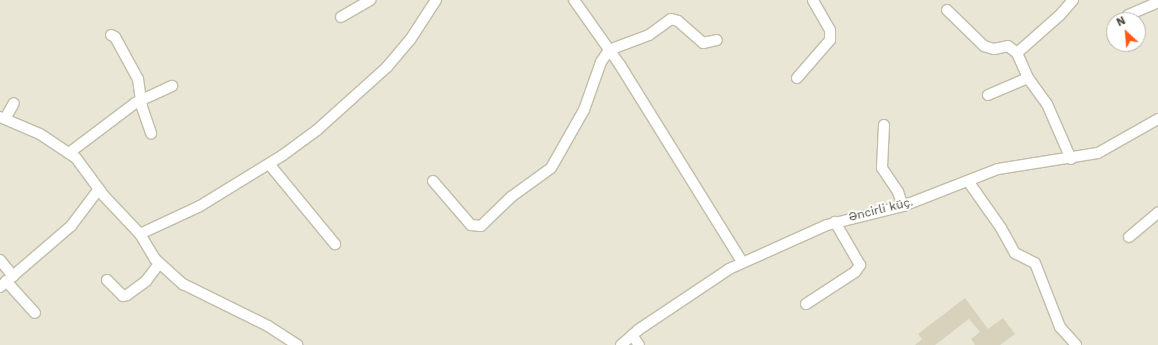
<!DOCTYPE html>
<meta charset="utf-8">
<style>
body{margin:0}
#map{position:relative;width:1158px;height:345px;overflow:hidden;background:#f5f3e7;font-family:"Work Sans",sans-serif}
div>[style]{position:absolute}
.residential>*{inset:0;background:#eae6d5}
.building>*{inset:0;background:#d8d1bb}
.roads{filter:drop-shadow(1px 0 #c2bda9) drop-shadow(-1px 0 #c2bda9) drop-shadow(0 1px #c2bda9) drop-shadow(0 -1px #c2bda9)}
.street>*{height:10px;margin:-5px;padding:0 5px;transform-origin:5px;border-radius:5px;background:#fff}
span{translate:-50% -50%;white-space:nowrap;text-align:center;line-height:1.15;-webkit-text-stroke:4px #fff;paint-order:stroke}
.street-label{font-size:12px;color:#494435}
.north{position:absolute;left:1106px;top:12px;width:40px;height:40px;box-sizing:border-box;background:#fff;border:1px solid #b6b4ae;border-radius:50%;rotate:334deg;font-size:11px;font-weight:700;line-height:16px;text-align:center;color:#494435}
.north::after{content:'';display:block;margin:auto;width:14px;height:18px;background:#ff5715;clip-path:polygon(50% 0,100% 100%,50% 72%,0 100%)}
</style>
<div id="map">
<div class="residential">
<div style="clip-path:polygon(evenodd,0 0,1158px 0,1158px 345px,0 345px,0 0,1114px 20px,1138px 20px,1138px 44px,1114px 44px,1114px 20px)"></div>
</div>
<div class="building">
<div style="clip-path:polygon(965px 298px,988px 329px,1003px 318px,1015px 334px,1000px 345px,975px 345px,971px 339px,980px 332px,969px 319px,935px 345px,915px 345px,922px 339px,918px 334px)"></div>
</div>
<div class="roads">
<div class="street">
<div style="left:574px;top:0;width:80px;rotate:54.7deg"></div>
<div style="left:620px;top:65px;width:232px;rotate:58.2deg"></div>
<div style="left:947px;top:10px;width:52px;rotate:44.2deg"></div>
<div style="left:984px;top:46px;width:10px;rotate:17deg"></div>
<div style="left:994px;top:49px;width:14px;rotate:-12deg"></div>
<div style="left:1008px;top:46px;width:11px;rotate:38deg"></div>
<div style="left:1017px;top:53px;width:27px;rotate:66deg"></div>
<div style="left:1028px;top:78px;width:32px;rotate:54deg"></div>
<div style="left:1047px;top:104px;width:60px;rotate:66.4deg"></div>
<div style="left:1128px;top:15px;width:33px;rotate:-23deg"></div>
<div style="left:341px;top:17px;width:34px;rotate:-30deg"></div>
<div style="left:111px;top:35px;width:4px;rotate:27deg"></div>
<div style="left:115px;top:37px;width:48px;rotate:61.3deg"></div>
<div style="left:138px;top:79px;width:28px;rotate:82deg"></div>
<div style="left:142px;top:107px;width:28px;rotate:71deg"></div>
<div style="left:1017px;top:53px;width:57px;rotate:-41.5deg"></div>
<div style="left:1060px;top:15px;width:20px;rotate:-49deg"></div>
<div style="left:797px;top:78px;width:50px;rotate:-49deg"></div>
<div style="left:830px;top:40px;width:10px;rotate:-90deg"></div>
<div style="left:830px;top:30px;width:34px;rotate:-120deg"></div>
<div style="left:988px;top:95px;width:43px;rotate:-23deg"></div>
<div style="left:0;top:117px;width:43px;rotate:23deg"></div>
<div style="left:40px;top:134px;width:43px;rotate:33.7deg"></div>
<div style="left:76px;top:158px;width:47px;rotate:53.6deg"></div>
<div style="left:104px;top:196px;width:52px;rotate:46.5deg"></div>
<div style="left:140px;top:234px;width:29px;rotate:59deg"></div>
<div style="left:155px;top:259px;width:38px;rotate:42deg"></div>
<div style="left:183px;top:284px;width:95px;rotate:26.3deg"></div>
<div style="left:268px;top:326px;width:35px;rotate:33deg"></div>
<div style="left:5px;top:119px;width:18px;rotate:-61deg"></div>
<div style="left:884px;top:125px;width:43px;rotate:92.7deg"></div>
<div style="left:882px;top:168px;width:29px;rotate:56deg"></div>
<div style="left:898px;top:192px;width:15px;rotate:70deg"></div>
<div style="left:69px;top:153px;width:83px;rotate:-37.1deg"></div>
<div style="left:135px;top:103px;width:41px;rotate:-24.7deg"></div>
<div style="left:269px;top:164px;width:104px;rotate:50.5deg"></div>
<div style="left:433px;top:181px;width:58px;rotate:49.2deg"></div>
<div style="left:471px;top:225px;width:10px;rotate:6deg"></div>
<div style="left:481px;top:226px;width:42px;rotate:-44deg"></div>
<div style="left:511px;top:197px;width:49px;rotate:-35.9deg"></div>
<div style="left:551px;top:168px;width:67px;rotate:-60.4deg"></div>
<div style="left:584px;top:110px;width:51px;rotate:-70.5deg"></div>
<div style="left:601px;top:62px;width:14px;rotate:-56deg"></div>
<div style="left:609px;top:50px;width:43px;rotate:-20.6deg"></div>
<div style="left:649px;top:35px;width:27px;rotate:-36deg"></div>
<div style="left:671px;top:19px;width:7px;rotate:16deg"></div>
<div style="left:678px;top:21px;width:33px;rotate:41deg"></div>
<div style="left:703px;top:43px;width:14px;rotate:-12deg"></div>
<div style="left:968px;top:181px;width:57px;rotate:54.9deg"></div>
<div style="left:1001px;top:228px;width:29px;rotate:61deg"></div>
<div style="left:1015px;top:253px;width:22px;rotate:27deg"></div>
<div style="left:1035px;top:263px;width:69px;rotate:68.7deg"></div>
<div style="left:1060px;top:327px;width:24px;rotate:48deg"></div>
<div style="left:140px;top:234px;width:66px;rotate:-25deg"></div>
<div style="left:200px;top:206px;width:97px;rotate:-31.6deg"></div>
<div style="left:283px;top:155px;width:42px;rotate:-36.3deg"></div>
<div style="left:317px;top:130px;width:94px;rotate:-42deg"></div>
<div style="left:387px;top:67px;width:35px;rotate:-50deg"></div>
<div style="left:410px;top:40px;width:48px;rotate:-57deg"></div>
<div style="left:1129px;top:237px;width:38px;rotate:-40deg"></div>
<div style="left:0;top:260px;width:21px;rotate:51deg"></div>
<div style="left:107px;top:280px;width:23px;rotate:45deg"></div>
<div style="left:123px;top:296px;width:4px;rotate:-14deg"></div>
<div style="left:127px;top:295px;width:24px;rotate:-36deg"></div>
<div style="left:146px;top:281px;width:21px;rotate:-53deg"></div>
<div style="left:6px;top:281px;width:43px;rotate:47.8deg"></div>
<div style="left:0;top:287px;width:94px;rotate:-40.7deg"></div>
<div style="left:71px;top:226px;width:46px;rotate:-52.9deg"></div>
<div style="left:806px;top:304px;width:59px;rotate:-33.1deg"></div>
<div style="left:855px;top:272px;width:9px;rotate:-54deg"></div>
<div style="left:860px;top:265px;width:50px;rotate:-120.2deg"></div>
<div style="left:632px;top:335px;width:12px;rotate:55deg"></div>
<div style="left:621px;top:345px;width:23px;rotate:-41deg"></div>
<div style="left:638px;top:330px;width:110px;rotate:-33.8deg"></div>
<div style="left:729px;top:269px;width:107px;rotate:-24.2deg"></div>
<div style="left:827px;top:225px;width:78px;rotate:-14deg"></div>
<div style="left:903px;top:206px;width:102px;rotate:-21.3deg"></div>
<div style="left:998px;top:169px;width:101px;rotate:-9.1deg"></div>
<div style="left:1098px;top:153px;width:69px;rotate:-29.5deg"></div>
</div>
</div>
<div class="street-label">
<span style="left:881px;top:210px;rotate:-14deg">Əncirli küç.</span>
</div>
<div class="north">N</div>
</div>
